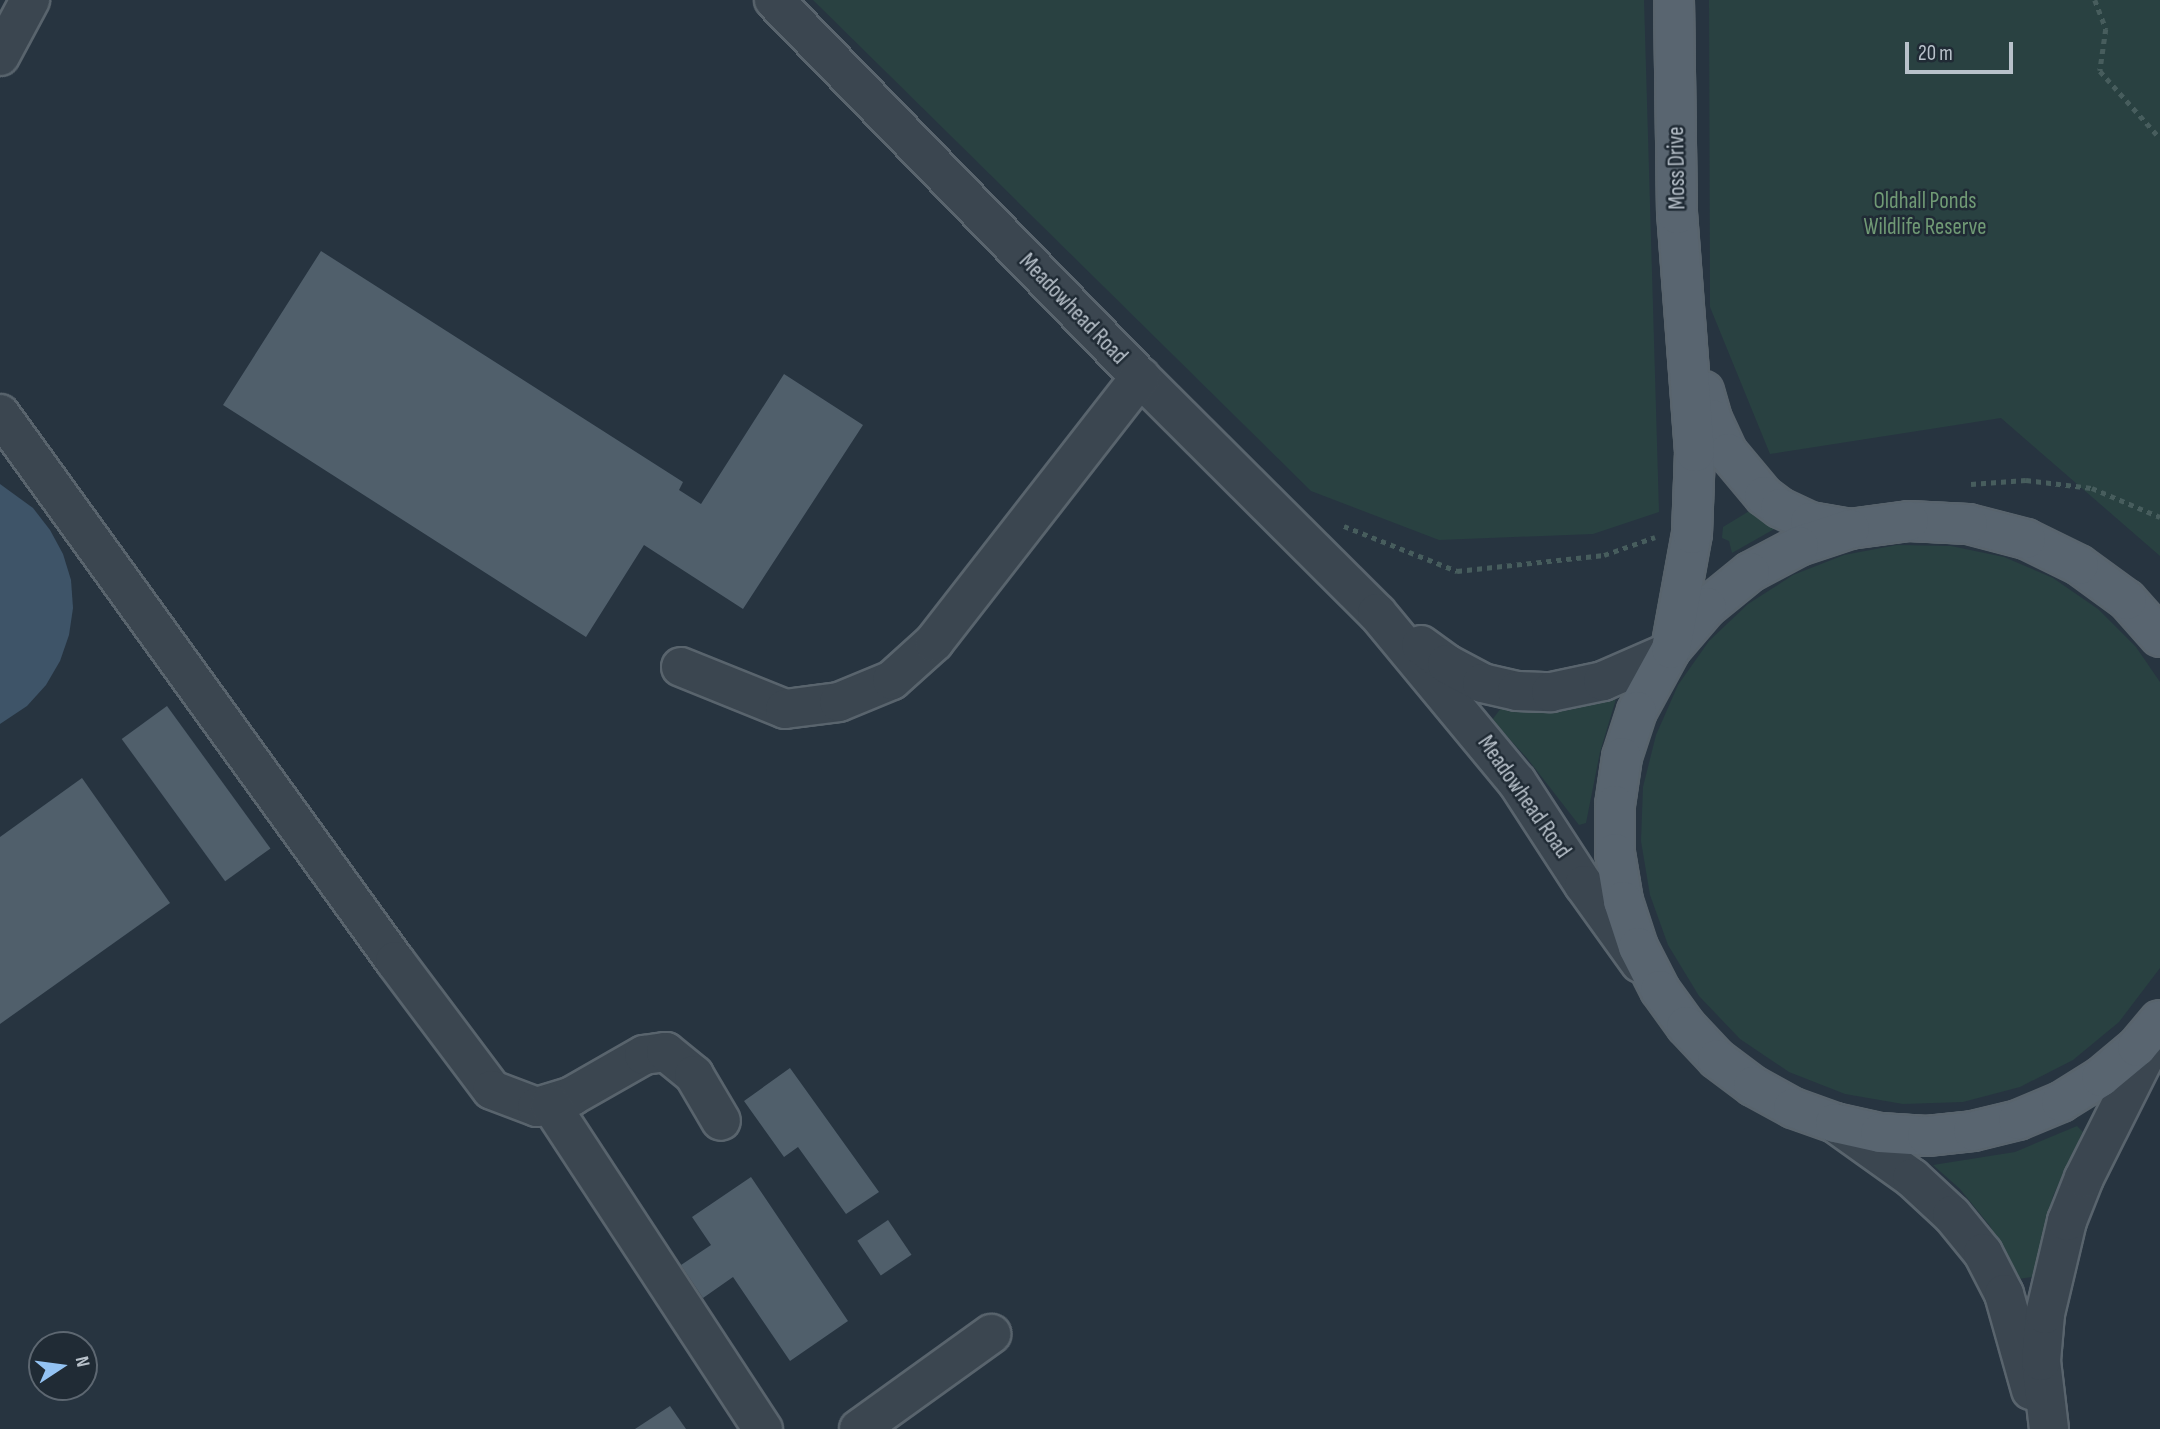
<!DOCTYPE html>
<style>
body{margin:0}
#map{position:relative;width:2160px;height:1429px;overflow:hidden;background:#273440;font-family:"Sofia Sans Condensed",sans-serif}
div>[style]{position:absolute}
.green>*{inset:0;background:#294141}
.water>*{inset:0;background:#3e5468}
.building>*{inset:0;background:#505f6b;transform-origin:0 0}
.path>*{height:4.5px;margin-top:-2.25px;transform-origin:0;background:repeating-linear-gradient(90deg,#475d5d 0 5px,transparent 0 10px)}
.roads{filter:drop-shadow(2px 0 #59646d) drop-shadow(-2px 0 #59646d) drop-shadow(0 2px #59646d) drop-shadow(0 -2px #59646d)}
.minor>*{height:38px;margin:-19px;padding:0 19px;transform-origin:19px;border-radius:19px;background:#3b4650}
.major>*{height:38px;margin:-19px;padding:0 19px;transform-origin:19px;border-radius:19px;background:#596570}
span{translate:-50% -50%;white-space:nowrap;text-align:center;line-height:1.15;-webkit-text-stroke:5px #202b35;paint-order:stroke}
.street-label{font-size:23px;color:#b8c1ca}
.park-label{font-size:23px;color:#709a75}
.north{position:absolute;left:28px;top:1331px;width:70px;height:70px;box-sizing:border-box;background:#202b35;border:2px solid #5d6771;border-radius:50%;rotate:77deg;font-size:19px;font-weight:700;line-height:28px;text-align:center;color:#b8c1ca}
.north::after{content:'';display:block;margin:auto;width:24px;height:32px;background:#94c3f3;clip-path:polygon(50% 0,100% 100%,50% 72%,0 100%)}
.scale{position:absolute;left:1905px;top:42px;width:108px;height:32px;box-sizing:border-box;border:4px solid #b8c1ca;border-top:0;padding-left:9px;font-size:21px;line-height:24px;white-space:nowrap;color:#b8c1ca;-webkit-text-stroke:5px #202b35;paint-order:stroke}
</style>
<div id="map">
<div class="green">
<div style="clip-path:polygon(813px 0,1644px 0,1659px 512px,1593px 534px,1439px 540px,1311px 491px)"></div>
<div style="clip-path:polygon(1709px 0,2160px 0,2160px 556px,2001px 418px,1770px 454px,1710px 307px)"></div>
<div style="clip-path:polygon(1751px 510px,1776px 528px,1732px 553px,1729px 541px,1722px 538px,1723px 527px)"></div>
<div style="clip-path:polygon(1897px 545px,1951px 546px,2004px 557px,2053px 578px,2098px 609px,2136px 647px,2160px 682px,2160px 968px,2119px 1022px,2073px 1060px,2020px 1087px,1963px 1102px,1903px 1104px,1845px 1094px,1789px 1072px,1740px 1039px,1699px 996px,1668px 945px,1650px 895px,1641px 841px,1643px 787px,1656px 735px,1678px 685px,1709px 641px,1748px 604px,1793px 575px,1844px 555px)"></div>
<div style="clip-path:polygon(1616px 699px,1600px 752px,1586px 823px,1579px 825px,1527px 758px,1492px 720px,1501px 708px,1565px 711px)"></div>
<div style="clip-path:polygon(2077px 1126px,2083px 1132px,2053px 1196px,2032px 1277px,2018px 1279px,1990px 1226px,1960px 1189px,1933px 1165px,2015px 1152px)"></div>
</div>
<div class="water">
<div style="clip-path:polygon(0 484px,33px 508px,50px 530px,63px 554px,71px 580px,73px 608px,69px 635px,60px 661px,46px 685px,27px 706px,0 724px)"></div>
</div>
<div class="building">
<div style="clip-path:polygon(321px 251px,683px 482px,679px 490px,701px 504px,784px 374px,863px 425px,743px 609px,644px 545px,586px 637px,223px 405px)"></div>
<div style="left:167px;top:706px;width:176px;height:56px;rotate:54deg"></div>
<div style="clip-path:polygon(82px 778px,170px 903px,0 1024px,0 837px)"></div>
<div style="clip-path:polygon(790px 1068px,879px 1192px,846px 1214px,798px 1147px,784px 1157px,744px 1101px)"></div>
<div style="clip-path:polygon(751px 1177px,848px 1321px,790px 1361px,733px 1277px,703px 1298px,681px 1265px,711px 1245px,692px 1217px)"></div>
<div style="left:888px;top:1220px;width:42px;height:37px;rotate:56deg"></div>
<div style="clip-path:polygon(670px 1406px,686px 1429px,635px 1429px)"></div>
</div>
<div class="path">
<div style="left:2095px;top:0;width:31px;rotate:69deg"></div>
<div style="left:2106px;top:29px;width:42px;rotate:98.1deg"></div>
<div style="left:2100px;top:71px;width:90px;rotate:48.2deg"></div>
<div style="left:1971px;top:484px;width:55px;rotate:-4.2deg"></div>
<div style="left:2026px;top:480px;width:66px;rotate:6.9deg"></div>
<div style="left:2092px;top:488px;width:74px;rotate:23.1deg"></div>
<div style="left:1344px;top:526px;width:122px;rotate:21.7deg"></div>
<div style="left:1457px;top:571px;width:148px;rotate:-6.2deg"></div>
<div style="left:1604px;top:555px;width:54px;rotate:-19.4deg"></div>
</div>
<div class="roads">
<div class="minor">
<div style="left:774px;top:0;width:525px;rotate:45.85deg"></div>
<div style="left:1140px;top:377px;width:334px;rotate:44.9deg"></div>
<div style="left:1377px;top:613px;width:219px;rotate:50.4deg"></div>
<div style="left:1517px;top:782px;width:123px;rotate:57deg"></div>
<div style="left:1584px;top:885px;width:96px;rotate:54.3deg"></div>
<div style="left:0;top:56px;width:64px;rotate:-61.8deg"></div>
<div style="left:0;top:414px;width:675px;rotate:54.17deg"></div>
<div style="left:395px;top:961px;width:161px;rotate:53.1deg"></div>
<div style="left:492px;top:1090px;width:48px;rotate:20.7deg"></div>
<div style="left:537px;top:1107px;width:37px;rotate:-17deg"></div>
<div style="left:572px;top:1096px;width:83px;rotate:-29.7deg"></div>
<div style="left:644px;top:1055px;width:22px;rotate:-8deg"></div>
<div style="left:666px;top:1052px;width:36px;rotate:39deg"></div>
<div style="left:694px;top:1075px;width:53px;rotate:59.6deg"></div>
<div style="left:1421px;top:645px;width:32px;rotate:36deg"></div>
<div style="left:1447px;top:664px;width:40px;rotate:28deg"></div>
<div style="left:1482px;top:683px;width:36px;rotate:13deg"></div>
<div style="left:1517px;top:691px;width:34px;rotate:2deg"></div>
<div style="left:1551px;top:692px;width:53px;rotate:-11.9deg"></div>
<div style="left:1603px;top:681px;width:72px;rotate:-23.7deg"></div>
<div style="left:681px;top:667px;width:112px;rotate:22deg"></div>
<div style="left:785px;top:709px;width:54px;rotate:-7.4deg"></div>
<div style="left:839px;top:702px;width:57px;rotate:-22.5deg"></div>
<div style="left:892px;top:680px;width:57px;rotate:-42.1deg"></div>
<div style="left:934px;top:642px;width:336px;rotate:-52.1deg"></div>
<div style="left:550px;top:1104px;width:389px;rotate:56.8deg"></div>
<div style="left:1835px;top:1123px;width:95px;rotate:35.5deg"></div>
<div style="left:1912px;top:1178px;width:54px;rotate:42.8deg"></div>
<div style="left:1952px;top:1215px;width:49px;rotate:50.8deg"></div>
<div style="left:1983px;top:1253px;width:46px;rotate:62.9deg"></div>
<div style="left:2004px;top:1294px;width:100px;rotate:74.3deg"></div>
<div style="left:859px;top:1429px;width:163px;rotate:-35.7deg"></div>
<div style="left:2049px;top:1429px;width:68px;rotate:-96.7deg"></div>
<div style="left:2041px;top:1361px;width:47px;rotate:-85.1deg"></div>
<div style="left:2045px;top:1314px;width:96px;rotate:-76.7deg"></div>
<div style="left:2067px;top:1221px;width:46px;rotate:-68.4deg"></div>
<div style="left:2084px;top:1178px;width:170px;rotate:-63.4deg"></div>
</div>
<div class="major">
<div style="left:1704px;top:391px;width:29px;rotate:74deg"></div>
<div style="left:1712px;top:419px;width:38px;rotate:65deg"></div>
<div style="left:1728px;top:453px;width:56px;rotate:50.1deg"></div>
<div style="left:1764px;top:496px;width:20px;rotate:37deg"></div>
<div style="left:1780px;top:508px;width:33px;rotate:25deg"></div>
<div style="left:1810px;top:522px;width:41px;rotate:9.9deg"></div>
<div style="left:2160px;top:637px;width:50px;rotate:-131.7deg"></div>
<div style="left:2127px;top:600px;width:59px;rotate:-143.9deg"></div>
<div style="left:2079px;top:565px;width:59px;rotate:-153.9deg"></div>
<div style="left:2026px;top:539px;width:60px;rotate:-165.5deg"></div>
<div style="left:1968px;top:524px;width:59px;rotate:-177.1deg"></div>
<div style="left:1909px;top:521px;width:60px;rotate:172.3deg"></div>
<div style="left:1850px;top:529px;width:54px;rotate:161.6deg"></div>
<div style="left:1799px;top:546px;width:55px;rotate:152deg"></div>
<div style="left:1750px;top:572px;width:55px;rotate:140.9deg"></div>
<div style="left:1707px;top:607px;width:55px;rotate:130.6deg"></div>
<div style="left:1671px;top:649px;width:71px;rotate:118.7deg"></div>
<div style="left:1637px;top:711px;width:48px;rotate:108.1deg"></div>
<div style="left:1622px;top:757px;width:49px;rotate:98.3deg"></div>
<div style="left:1615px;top:805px;width:48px;rotate:90deg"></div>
<div style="left:1615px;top:853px;width:49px;rotate:80.5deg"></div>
<div style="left:1623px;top:901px;width:48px;rotate:71.9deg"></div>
<div style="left:1638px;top:947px;width:48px;rotate:62.9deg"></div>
<div style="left:1660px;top:990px;width:44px;rotate:54.2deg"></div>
<div style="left:1686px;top:1026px;width:45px;rotate:46.8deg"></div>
<div style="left:1717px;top:1059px;width:45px;rotate:36.9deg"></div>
<div style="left:1753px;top:1086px;width:46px;rotate:28.8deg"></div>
<div style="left:1793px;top:1108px;width:45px;rotate:19.7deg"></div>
<div style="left:1835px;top:1123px;width:46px;rotate:12.5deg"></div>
<div style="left:1880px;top:1133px;width:47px;rotate:3.7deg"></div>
<div style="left:1927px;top:1136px;width:46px;rotate:-6.2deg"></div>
<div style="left:1973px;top:1131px;width:46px;rotate:-13.7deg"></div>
<div style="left:2018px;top:1120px;width:47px;rotate:-22.7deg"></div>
<div style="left:2061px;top:1102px;width:47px;rotate:-32deg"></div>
<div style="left:2101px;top:1077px;width:47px;rotate:-39.8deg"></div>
<div style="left:2137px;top:1047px;width:35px;rotate:-50deg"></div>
<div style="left:1671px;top:649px;width:117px;rotate:-79.7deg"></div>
<div style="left:1692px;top:534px;width:82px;rotate:-87.9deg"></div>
<div style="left:1695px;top:452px;width:239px;rotate:-94.3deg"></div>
<div style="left:1677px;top:214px;width:214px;rotate:-90.8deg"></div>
</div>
</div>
<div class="street-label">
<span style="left:1677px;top:168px;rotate:-91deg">Moss Drive</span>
<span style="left:1073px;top:309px;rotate:46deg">Meadowhead Road</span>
<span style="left:1524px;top:797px;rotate:55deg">Meadowhead Road</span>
</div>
<div class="park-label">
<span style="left:1925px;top:214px">Oldhall Ponds<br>Wildlife Reserve</span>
</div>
<div class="north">N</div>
<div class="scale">20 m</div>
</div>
